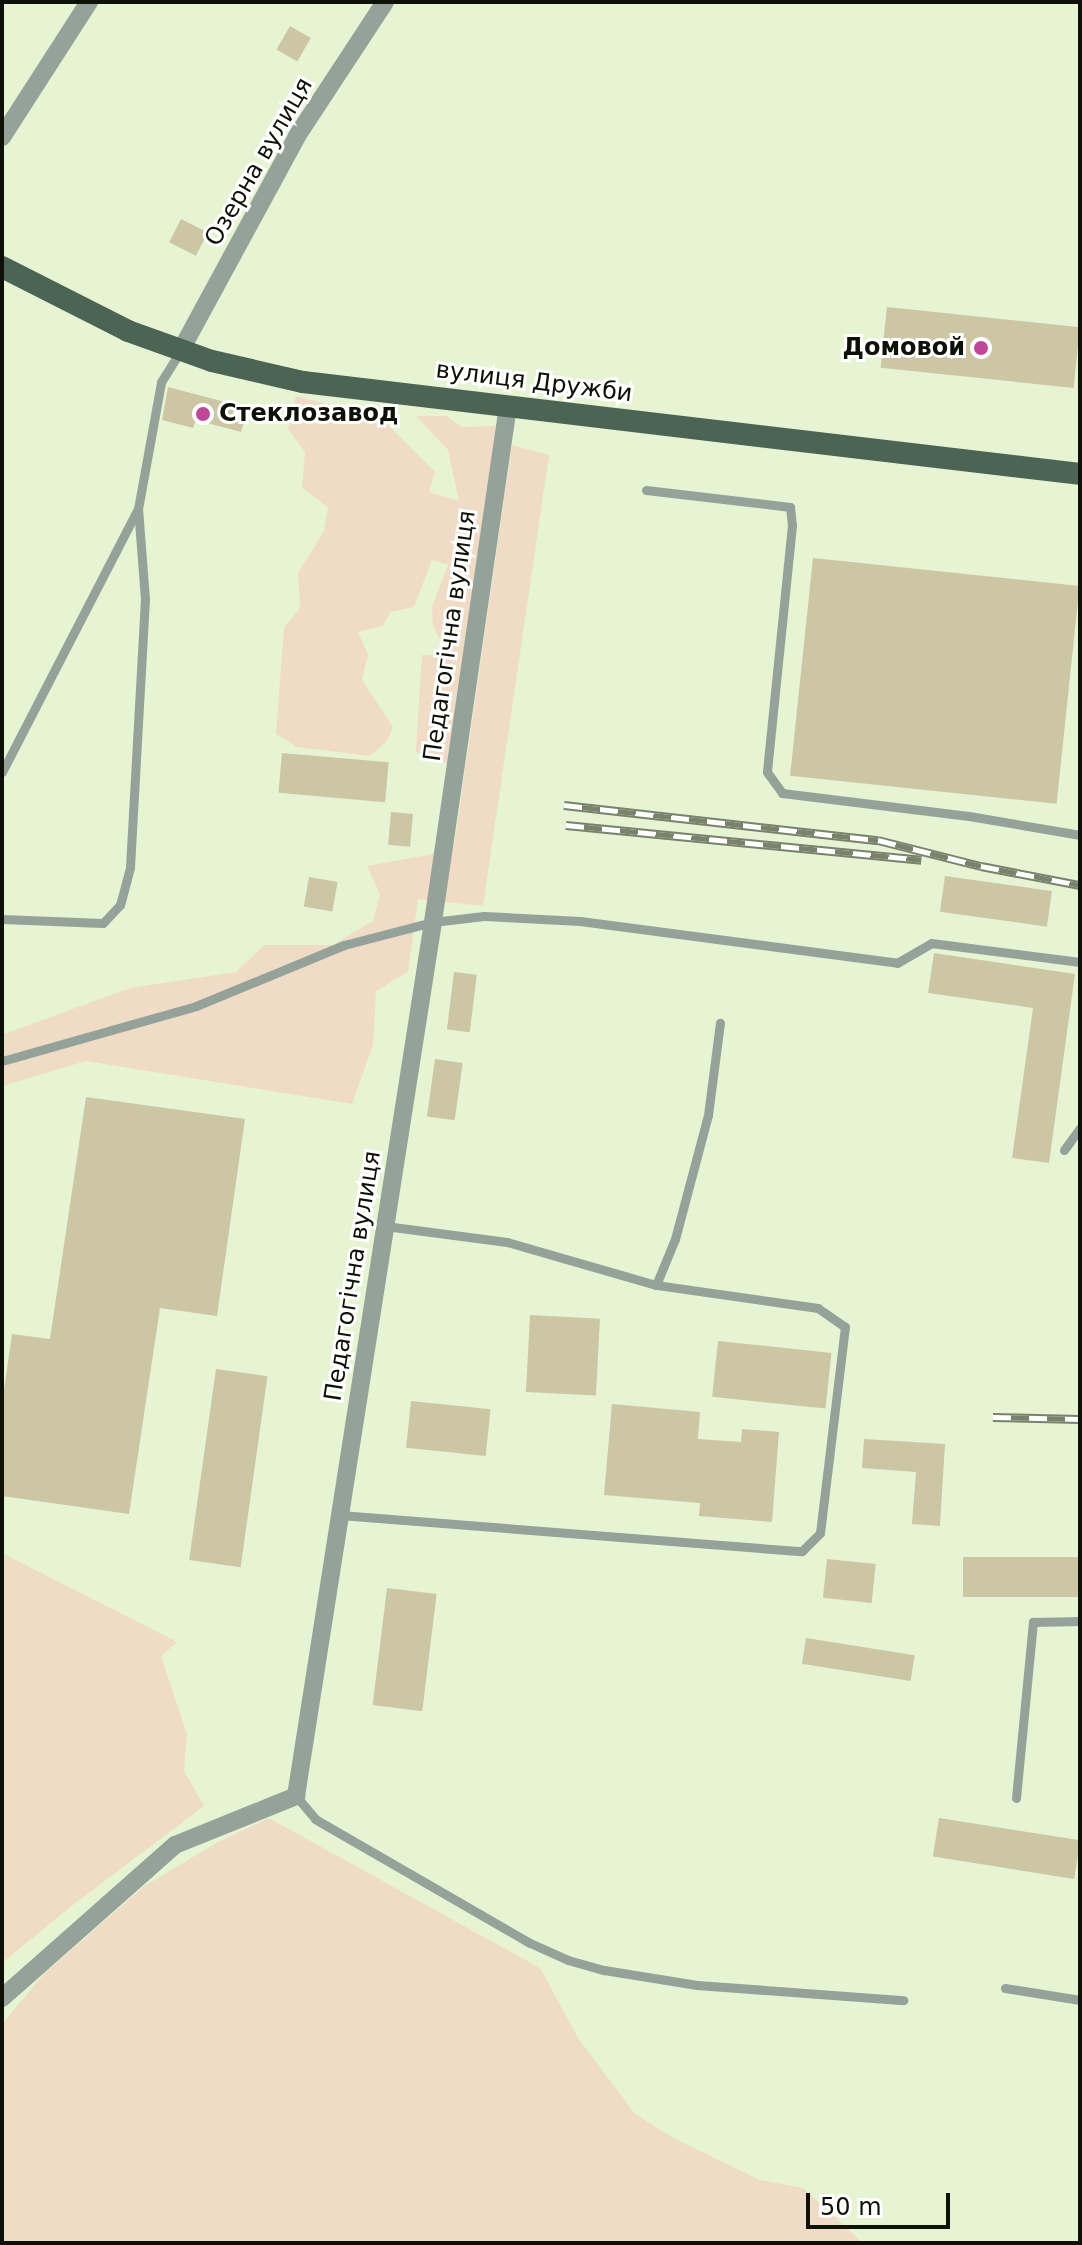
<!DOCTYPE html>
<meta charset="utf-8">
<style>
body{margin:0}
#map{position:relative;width:1082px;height:2245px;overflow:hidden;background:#e6f4d4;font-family:"DejaVu Sans",sans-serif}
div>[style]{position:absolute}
.green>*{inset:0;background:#efdbc6}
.building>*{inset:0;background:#ccc6a5;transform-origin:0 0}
.service>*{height:9px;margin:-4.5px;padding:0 4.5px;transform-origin:4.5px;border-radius:4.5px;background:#95a299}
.minor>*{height:18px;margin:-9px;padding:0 9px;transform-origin:9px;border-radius:9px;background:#95a299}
.primary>*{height:22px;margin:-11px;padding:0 11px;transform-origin:11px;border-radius:11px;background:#4c6454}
.rail>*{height:9px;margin-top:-4.5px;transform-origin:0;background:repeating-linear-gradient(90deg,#fff 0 18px,#79826d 0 36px);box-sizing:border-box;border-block:2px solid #79826d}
.dots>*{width:22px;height:22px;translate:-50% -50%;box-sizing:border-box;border:4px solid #fff;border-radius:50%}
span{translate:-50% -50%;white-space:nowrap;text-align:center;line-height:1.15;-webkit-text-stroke:6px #fff;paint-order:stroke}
.street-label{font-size:24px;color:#0d1107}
.poi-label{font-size:24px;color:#0d1107;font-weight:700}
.right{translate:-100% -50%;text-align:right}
.left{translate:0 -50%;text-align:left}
.frame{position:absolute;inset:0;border:4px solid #0d1107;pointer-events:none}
.scale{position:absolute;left:806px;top:2193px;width:144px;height:36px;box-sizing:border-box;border:4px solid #0d1107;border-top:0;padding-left:10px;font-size:24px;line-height:28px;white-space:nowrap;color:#0d1107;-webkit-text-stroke:6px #fff;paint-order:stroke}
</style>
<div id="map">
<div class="green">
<div style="clip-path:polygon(296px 396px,381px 418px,435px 472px,429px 492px,459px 501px,448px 450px,416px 416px,446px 416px,462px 427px,495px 426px,498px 443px,452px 765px,416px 752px,422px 655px,449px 656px,433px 626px,432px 607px,448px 565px,432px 560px,414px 607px,390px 612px,383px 626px,358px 632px,368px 655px,362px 680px,393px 727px,387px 741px,370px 756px,297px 747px,276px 734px,284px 628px,300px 608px,298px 573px,324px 531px,328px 507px,302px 488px,305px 452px,288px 429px)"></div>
<div style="clip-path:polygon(512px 445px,549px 455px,483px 906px,418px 899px,408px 972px,376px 991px,373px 1045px,352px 1104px,86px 1061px,2px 1086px,2px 1035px,130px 988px,236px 972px,264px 945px,333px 945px,373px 921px,380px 894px,367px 866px,428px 855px,454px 846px)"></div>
<div style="clip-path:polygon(2px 1553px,177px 1642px,161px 1656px,187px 1734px,184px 1771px,204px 1806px,69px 1908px,2px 1963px)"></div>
<div style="clip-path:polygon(269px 1818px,540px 1968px,578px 2038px,635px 2114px,675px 2139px,760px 2180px,803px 2188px,863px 2243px,2px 2243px,2px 2024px,43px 1975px,143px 1887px,218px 1842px)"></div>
</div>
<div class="building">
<div style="left:290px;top:26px;width:24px;height:27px;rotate:30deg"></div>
<div style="left:181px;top:219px;width:30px;height:26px;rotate:27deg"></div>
<div style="left:887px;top:307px;width:194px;height:61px;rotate:6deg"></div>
<div style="clip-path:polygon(168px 387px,248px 408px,241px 432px,196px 420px,193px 428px,162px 420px)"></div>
<div style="left:813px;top:558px;width:268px;height:219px;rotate:6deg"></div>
<div style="left:282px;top:753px;width:107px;height:40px;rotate:5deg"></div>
<div style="left:391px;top:812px;width:22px;height:33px;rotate:5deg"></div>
<div style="left:945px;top:876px;width:108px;height:36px;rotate:8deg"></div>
<div style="left:309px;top:877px;width:29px;height:30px;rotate:10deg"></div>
<div style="clip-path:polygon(934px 953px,1075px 974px,1049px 1163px,1012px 1158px,1033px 1008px,928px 993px)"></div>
<div style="left:454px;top:972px;width:23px;height:58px;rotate:7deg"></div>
<div style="left:435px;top:1059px;width:28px;height:58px;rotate:8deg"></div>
<div style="clip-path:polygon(86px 1097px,245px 1119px,217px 1316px,160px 1308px,129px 1514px,2px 1496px,2px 1404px,12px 1334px,50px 1339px)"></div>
<div style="left:530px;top:1315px;width:70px;height:77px;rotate:3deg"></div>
<div style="left:718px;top:1341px;width:114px;height:56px;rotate:6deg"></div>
<div style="left:216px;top:1369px;width:52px;height:193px;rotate:8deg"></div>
<div style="left:411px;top:1401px;width:80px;height:47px;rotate:6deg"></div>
<div style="clip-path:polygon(612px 1404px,700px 1412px,698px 1439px,741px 1442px,742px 1429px,779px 1432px,772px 1522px,699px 1516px,700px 1503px,604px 1495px)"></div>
<div style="clip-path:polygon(864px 1439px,945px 1444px,940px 1526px,912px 1524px,916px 1472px,862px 1468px)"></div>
<div style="left:1080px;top:1557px;width:40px;height:117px;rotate:90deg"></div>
<div style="left:827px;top:1559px;width:49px;height:39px;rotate:6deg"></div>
<div style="left:387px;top:1588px;width:50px;height:118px;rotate:7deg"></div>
<div style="left:806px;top:1638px;width:110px;height:26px;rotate:9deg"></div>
<div style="left:939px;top:1818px;width:143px;height:39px;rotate:9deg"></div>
</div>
<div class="service">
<div style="left:646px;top:490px;width:145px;rotate:6.7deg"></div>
<div style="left:790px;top:507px;width:18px;rotate:84deg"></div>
<div style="left:792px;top:525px;width:248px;rotate:95.8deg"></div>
<div style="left:767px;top:772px;width:26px;rotate:54deg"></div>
<div style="left:782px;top:793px;width:188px;rotate:7deg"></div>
<div style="left:969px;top:816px;width:113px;rotate:9.7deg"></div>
<div style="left:2px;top:772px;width:296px;rotate:-62.7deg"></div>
<div style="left:2px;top:919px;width:101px;rotate:2.3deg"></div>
<div style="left:103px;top:923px;width:25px;rotate:-47deg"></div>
<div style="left:120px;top:905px;width:39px;rotate:-75deg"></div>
<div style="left:130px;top:867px;width:268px;rotate:-86.8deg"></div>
<div style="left:145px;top:599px;width:90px;rotate:-94.4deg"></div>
<div style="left:138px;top:509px;width:129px;rotate:-79.7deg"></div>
<div style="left:161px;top:382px;width:38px;rotate:-58deg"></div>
<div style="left:2px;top:1061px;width:202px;rotate:-15.8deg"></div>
<div style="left:196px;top:1006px;width:160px;rotate:-22.4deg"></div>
<div style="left:344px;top:945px;width:92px;rotate:-14.5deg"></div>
<div style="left:433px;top:922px;width:51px;rotate:-6.7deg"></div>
<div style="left:484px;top:916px;width:96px;rotate:3deg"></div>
<div style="left:580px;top:921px;width:320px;rotate:7.5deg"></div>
<div style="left:897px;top:963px;width:39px;rotate:-30deg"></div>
<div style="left:931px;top:943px;width:150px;rotate:7.3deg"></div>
<div style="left:1064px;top:1150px;width:27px;rotate:-54deg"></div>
<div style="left:656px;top:1285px;width:50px;rotate:-67.6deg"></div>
<div style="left:675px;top:1239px;width:128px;rotate:-75.1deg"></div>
<div style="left:708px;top:1115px;width:93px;rotate:-82.6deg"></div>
<div style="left:340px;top:1515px;width:463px;rotate:4.5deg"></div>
<div style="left:802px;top:1551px;width:25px;rotate:-45deg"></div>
<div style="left:820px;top:1533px;width:208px;rotate:-83.1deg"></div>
<div style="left:845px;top:1327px;width:33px;rotate:-145deg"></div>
<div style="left:818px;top:1308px;width:164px;rotate:-171.9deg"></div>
<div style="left:656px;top:1285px;width:155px;rotate:-163.9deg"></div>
<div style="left:507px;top:1242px;width:123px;rotate:-172.5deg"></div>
<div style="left:296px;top:1796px;width:30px;rotate:50deg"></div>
<div style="left:315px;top:1819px;width:248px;rotate:30deg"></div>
<div style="left:530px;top:1943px;width:42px;rotate:24.1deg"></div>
<div style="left:568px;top:1960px;width:37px;rotate:16deg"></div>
<div style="left:604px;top:1970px;width:94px;rotate:9.2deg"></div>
<div style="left:697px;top:1985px;width:207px;rotate:4.2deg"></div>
<div style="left:1016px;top:1798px;width:177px;rotate:-84.5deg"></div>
<div style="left:1033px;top:1622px;width:47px;rotate:-1.2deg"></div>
<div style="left:1005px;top:1988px;width:76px;rotate:9.1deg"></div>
</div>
<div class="minor">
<div style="left:2px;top:137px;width:161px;rotate:-57.2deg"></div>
<div style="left:181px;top:350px;width:243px;rotate:-61.5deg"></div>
<div style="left:297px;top:136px;width:160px;rotate:-56.7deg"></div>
<div style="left:2px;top:1998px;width:231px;rotate:-41.5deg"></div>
<div style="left:175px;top:1845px;width:131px;rotate:-22deg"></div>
<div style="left:296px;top:1796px;width:885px;rotate:-81.09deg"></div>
<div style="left:433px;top:922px;width:521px;rotate:-81.73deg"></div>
</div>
<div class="primary">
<div style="left:2px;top:267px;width:141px;rotate:26.9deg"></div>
<div style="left:128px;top:331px;width:89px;rotate:19.7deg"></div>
<div style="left:212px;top:361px;width:93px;rotate:13deg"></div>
<div style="left:303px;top:382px;width:782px;rotate:6.75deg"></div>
</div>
<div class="rail">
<div style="left:564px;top:805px;width:316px;rotate:6.4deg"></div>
<div style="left:878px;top:840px;width:106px;rotate:14.2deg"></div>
<div style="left:981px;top:866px;width:101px;rotate:10.9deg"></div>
<div style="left:566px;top:825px;width:357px;rotate:5.6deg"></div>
<div style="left:993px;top:1417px;width:87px;rotate:1.3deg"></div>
</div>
<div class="dots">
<div style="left:981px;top:348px;background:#c04698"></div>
<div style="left:203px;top:414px;background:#c04698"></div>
</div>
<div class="street-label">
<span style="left:259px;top:162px;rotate:-60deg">Озерна вулиця</span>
<span style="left:534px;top:382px;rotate:7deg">вулиця Дружби</span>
<span style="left:450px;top:636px;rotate:-82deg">Педагогічна вулиця</span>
<span style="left:353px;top:1276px;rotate:-81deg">Педагогічна вулиця</span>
</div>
<div class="poi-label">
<span class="right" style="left:965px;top:348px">Домовой</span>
<span class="left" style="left:219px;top:414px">Стеклозавод</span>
</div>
<div class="frame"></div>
<div class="scale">50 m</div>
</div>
